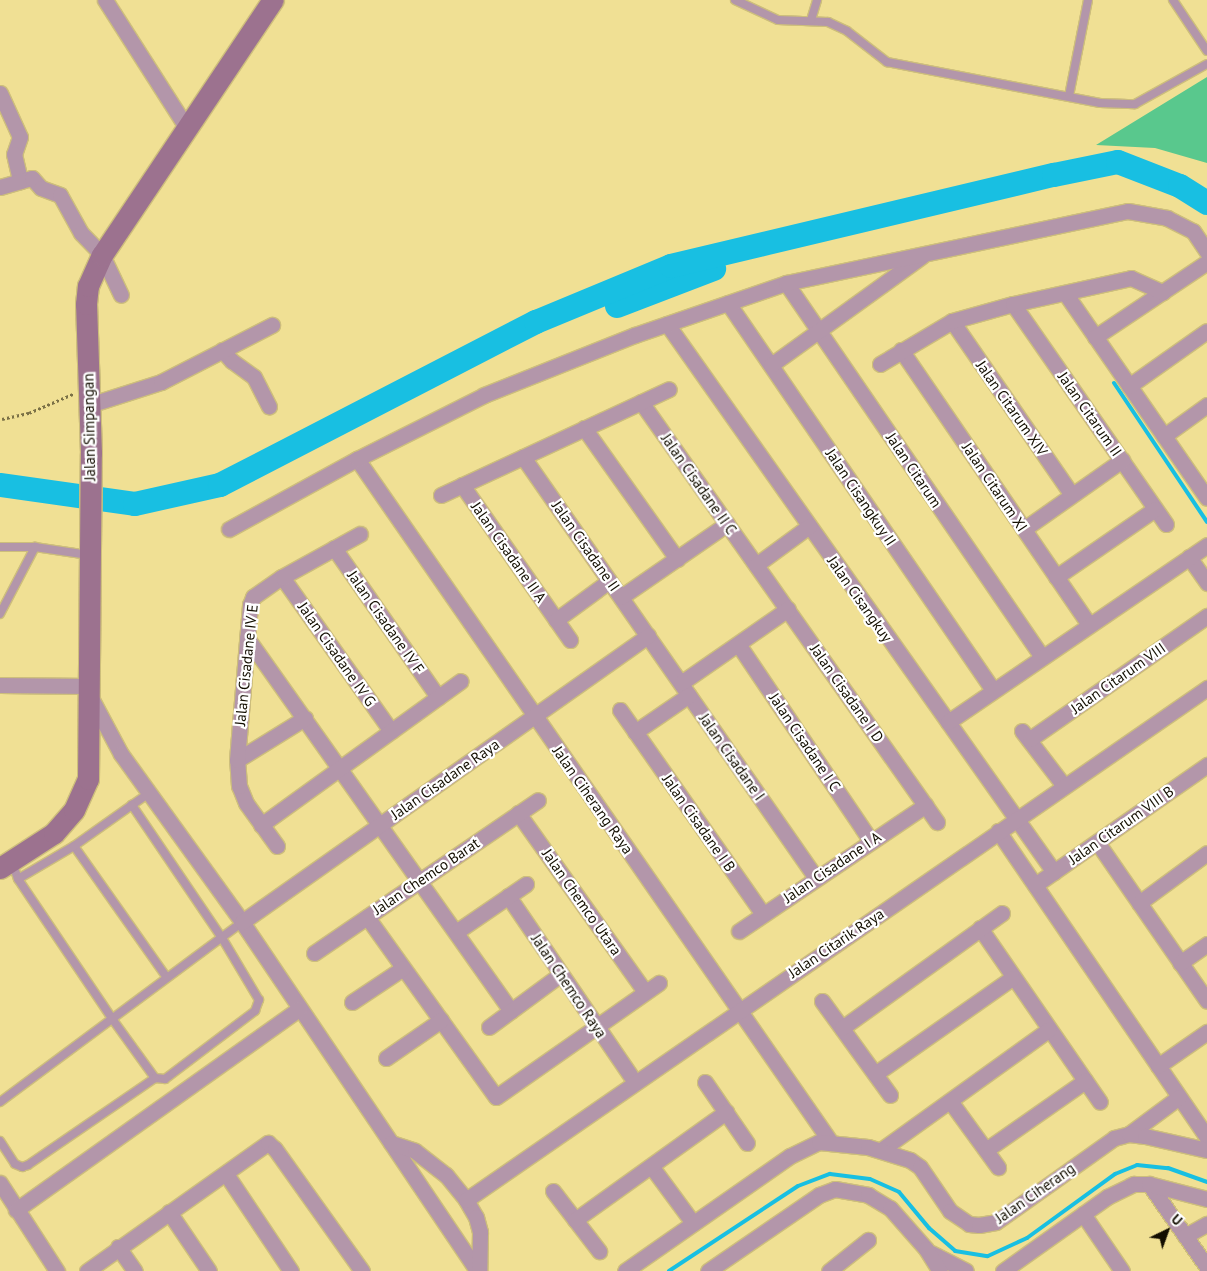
<!DOCTYPE html>
<style>
body{margin:0}
#map{position:relative;width:1207px;height:1271px;overflow:hidden;background:#f0e094;font-family:"PT Sans",sans-serif}
div>[style]{position:absolute}
.green>*{inset:0;background:#59c88d}
.stream>*{height:4px;margin:-2px;padding:0 2px;transform-origin:2px;border-radius:2px;background:#18bfe2}
.river>*{height:24px;margin:-12px;padding:0 12px;transform-origin:12px;border-radius:12px;background:#18bfe2}
.path>*{height:2.5px;margin-top:-1.25px;transform-origin:0;background:repeating-linear-gradient(90deg,#7b7146 0 2.5px,transparent 0 5px)}
.roads{filter:drop-shadow(1px 0 #cdbe7c) drop-shadow(-1px 0 #cdbe7c) drop-shadow(0 1px #cdbe7c) drop-shadow(0 -1px #cdbe7c)}
.lane>*{height:8px;margin:-4px;padding:0 4px;transform-origin:4px;border-radius:4px;background:#b396aa}
.street>*{height:15px;margin:-7.5px;padding:0 7.5px;transform-origin:7.5px;border-radius:7.5px;background:#b396aa}
.secondary>*{height:21px;margin:-10.5px;padding:0 10.5px;transform-origin:10.5px;border-radius:10.5px;background:#9c728f}
span{translate:-50% -50%;white-space:nowrap;text-align:center;line-height:1.15;-webkit-text-stroke:4.5px #fff;paint-order:stroke}
.street-label{font-size:15px;color:#130e00}
.north{position:absolute;left:1142px;top:1206px;width:50px;height:50px;-webkit-text-stroke:4px #fff;paint-order:stroke;rotate:42deg;font-size:14px;font-weight:700;line-height:20px;text-align:center;color:#130e00}
.north::after{content:'';display:block;margin:auto;width:18px;height:22px;background:#130e00;clip-path:polygon(50% 0,100% 100%,50% 72%,0 100%)}
</style>
<div id="map">
<div class="green">
<div style="clip-path:polygon(1207px 77px,1207px 163px,1155px 148px,1096px 145px)"></div>
</div>
<div class="stream">
<div style="left:1114px;top:383px;width:167px;rotate:56.2deg"></div>
<div style="left:669px;top:1271px;width:154px;rotate:-33.4deg"></div>
<div style="left:798px;top:1186px;width:34px;rotate:-21deg"></div>
<div style="left:830px;top:1174px;width:40px;rotate:7.1deg"></div>
<div style="left:870px;top:1179px;width:32px;rotate:24deg"></div>
<div style="left:899px;top:1192px;width:47px;rotate:50.2deg"></div>
<div style="left:929px;top:1228px;width:35px;rotate:41deg"></div>
<div style="left:955px;top:1251px;width:33px;rotate:9deg"></div>
<div style="left:988px;top:1256px;width:43px;rotate:-24.8deg"></div>
<div style="left:1027px;top:1238px;width:109px;rotate:-36deg"></div>
<div style="left:1115px;top:1174px;width:24px;rotate:-22deg"></div>
<div style="left:1137px;top:1165px;width:31px;rotate:6deg"></div>
<div style="left:1168px;top:1168px;width:41px;rotate:19.7deg"></div>
</div>
<div class="river">
<div style="left:617px;top:306px;width:104px;rotate:-20.9deg"></div>
<div style="left:0;top:485px;width:136px;rotate:8deg"></div>
<div style="left:135px;top:504px;width:87px;rotate:-12.6deg"></div>
<div style="left:220px;top:485px;width:356px;rotate:-27.3deg"></div>
<div style="left:536px;top:322px;width:146px;rotate:-22.5deg"></div>
<div style="left:671px;top:266px;width:394px;rotate:-13.4deg"></div>
<div style="left:1054px;top:175px;width:65px;rotate:-11.5deg"></div>
<div style="left:1118px;top:162px;width:66px;rotate:21.2deg"></div>
<div style="left:1180px;top:186px;width:32px;rotate:32deg"></div>
</div>
<div class="path">
<div style="left:2px;top:419px;width:28px;rotate:-13deg"></div>
<div style="left:29px;top:413px;width:48px;rotate:-23.4deg"></div>
</div>
<div class="roads">
<div class="lane">
<div style="left:735px;top:0;width:47px;rotate:24.9deg"></div>
<div style="left:778px;top:20px;width:50px;rotate:2.3deg"></div>
<div style="left:828px;top:22px;width:21px;rotate:25deg"></div>
<div style="left:847px;top:31px;width:51px;rotate:37.8deg"></div>
<div style="left:887px;top:62px;width:217px;rotate:10.9deg"></div>
<div style="left:1100px;top:103px;width:35px;rotate:2deg"></div>
<div style="left:1135px;top:104px;width:82px;rotate:-29.1deg"></div>
<div style="left:1173px;top:0;width:61px;rotate:56.3deg"></div>
<div style="left:811px;top:20px;width:21px;rotate:-73deg"></div>
<div style="left:1069px;top:96px;width:98px;rotate:-78.8deg"></div>
<div style="left:0;top:547px;width:35px"></div>
<div style="left:35px;top:547px;width:54px;rotate:8.6deg"></div>
<div style="left:0;top:614px;width:76px;rotate:-62.4deg"></div>
<div style="left:74px;top:846px;width:161px;rotate:54.8deg"></div>
<div style="left:12px;top:863px;width:17px;rotate:69deg"></div>
<div style="left:18px;top:879px;width:170px;rotate:56deg"></div>
<div style="left:113px;top:1020px;width:72px;rotate:54.1deg"></div>
<div style="left:155px;top:1078px;width:10px;rotate:6deg"></div>
<div style="left:165px;top:1079px;width:113px;rotate:-37.1deg"></div>
<div style="left:255px;top:1011px;width:12px;rotate:-70deg"></div>
<div style="left:259px;top:1000px;width:72px;rotate:-120.8deg"></div>
<div style="left:222px;top:938px;width:161px;rotate:-124.1deg"></div>
<div style="left:132px;top:805px;width:21px;rotate:-35deg"></div>
<div style="left:18px;top:879px;width:65px;rotate:-30.5deg"></div>
<div style="left:74px;top:846px;width:71px;rotate:-35.3deg"></div>
<div style="left:0;top:1102px;width:302px;rotate:-36.6deg"></div>
<div style="left:0;top:1141px;width:27px;rotate:57deg"></div>
<div style="left:15px;top:1164px;width:8px;rotate:23deg"></div>
<div style="left:22px;top:1167px;width:6px;rotate:-18deg"></div>
<div style="left:28px;top:1165px;width:154px;rotate:-34.4deg"></div>
</div>
<div class="street">
<div style="left:105px;top:0;width:152px;rotate:57.4deg"></div>
<div style="left:0;top:93px;width:48px;rotate:65.6deg"></div>
<div style="left:20px;top:137px;width:18px;rotate:109deg"></div>
<div style="left:14px;top:154px;width:28px;rotate:77deg"></div>
<div style="left:0;top:187px;width:33px;rotate:-16deg"></div>
<div style="left:32px;top:178px;width:13px;rotate:48deg"></div>
<div style="left:41px;top:188px;width:20px;rotate:20deg"></div>
<div style="left:60px;top:195px;width:43px;rotate:61.1deg"></div>
<div style="left:81px;top:233px;width:30px;rotate:46deg"></div>
<div style="left:102px;top:255px;width:44px;rotate:64.6deg"></div>
<div style="left:786px;top:283px;width:453px;rotate:55.6deg"></div>
<div style="left:1065px;top:293px;width:249px;rotate:55.3deg"></div>
<div style="left:728px;top:303px;width:469px;rotate:55.6deg"></div>
<div style="left:1013px;top:304px;width:268px;rotate:55.2deg"></div>
<div style="left:952px;top:321px;width:211px;rotate:55.4deg"></div>
<div style="left:667px;top:324px;width:671px;rotate:54.77deg"></div>
<div style="left:1095px;top:337px;width:135px;rotate:-33.8deg"></div>
<div style="left:222px;top:350px;width:15px;rotate:48deg"></div>
<div style="left:232px;top:361px;width:27px;rotate:36deg"></div>
<div style="left:254px;top:377px;width:33px;rotate:63deg"></div>
<div style="left:901px;top:350px;width:333px;rotate:55.6deg"></div>
<div style="left:880px;top:364px;width:84px;rotate:-30.8deg"></div>
<div style="left:952px;top:321px;width:63px;rotate:-15.6deg"></div>
<div style="left:1013px;top:304px;width:121px;rotate:-12.4deg"></div>
<div style="left:1131px;top:278px;width:35px;rotate:24deg"></div>
<div style="left:771px;top:365px;width:186px;rotate:-35.8deg"></div>
<div style="left:1129px;top:386px;width:95px;rotate:-35.2deg"></div>
<div style="left:641px;top:402px;width:514px;rotate:54.83deg"></div>
<div style="left:89px;top:405px;width:76px;rotate:-17.7deg"></div>
<div style="left:161px;top:382px;width:125px;rotate:-27.2deg"></div>
<div style="left:584px;top:428px;width:161px;rotate:54.6deg"></div>
<div style="left:1164px;top:436px;width:53px;rotate:-35.8deg"></div>
<div style="left:523px;top:457px;width:513px;rotate:55.16deg"></div>
<div style="left:357px;top:459px;width:830px;rotate:55.26deg"></div>
<div style="left:462px;top:485px;width:189px;rotate:55.1deg"></div>
<div style="left:441px;top:495px;width:251px;rotate:-24.9deg"></div>
<div style="left:229px;top:529px;width:146px;rotate:-28.7deg"></div>
<div style="left:357px;top:459px;width:142px;rotate:-26.7deg"></div>
<div style="left:484px;top:395px;width:162px;rotate:-21.7deg"></div>
<div style="left:635px;top:335px;width:160px;rotate:-19deg"></div>
<div style="left:786px;top:283px;width:349px;rotate:-11.9deg"></div>
<div style="left:1128px;top:211px;width:40px;rotate:10deg"></div>
<div style="left:1167px;top:218px;width:29px;rotate:27deg"></div>
<div style="left:1193px;top:231px;width:25px;rotate:56deg"></div>
<div style="left:1024px;top:529px;width:120px;rotate:-35.1deg"></div>
<div style="left:334px;top:548px;width:182px;rotate:55.1deg"></div>
<div style="left:1189px;top:557px;width:32px;rotate:55deg"></div>
<div style="left:756px;top:565px;width:66px;rotate:-36.3deg"></div>
<div style="left:282px;top:577px;width:189px;rotate:54.7deg"></div>
<div style="left:1056px;top:577px;width:120px;rotate:-34.5deg"></div>
<div style="left:621px;top:597px;width:129px;rotate:-34.6deg"></div>
<div style="left:556px;top:620px;width:66px;rotate:-36.3deg"></div>
<div style="left:247px;top:638px;width:457px;rotate:54.7deg"></div>
<div style="left:738px;top:644px;width:238px;rotate:56deg"></div>
<div style="left:681px;top:683px;width:130px;rotate:-34.7deg"></div>
<div style="left:0;top:685px;width:89px;rotate:0.6deg"></div>
<div style="left:90px;top:696px;width:66px;rotate:61.9deg"></div>
<div style="left:121px;top:754px;width:207px;rotate:54.2deg"></div>
<div style="left:242px;top:922px;width:421px;rotate:56deg"></div>
<div style="left:620px;top:710px;width:249px;rotate:55deg"></div>
<div style="left:948px;top:722px;width:314px;rotate:-34.3deg"></div>
<div style="left:1022px;top:731px;width:69px;rotate:52.6deg"></div>
<div style="left:635px;top:732px;width:65px;rotate:-34.4deg"></div>
<div style="left:1030px;top:739px;width:216px;rotate:-34.8deg"></div>
<div style="left:237px;top:760px;width:80px;rotate:-31.7deg"></div>
<div style="left:518px;top:813px;width:219px;rotate:54.6deg"></div>
<div style="left:261px;top:825px;width:246px;rotate:-35.8deg"></div>
<div style="left:998px;top:831px;width:371px;rotate:55.7deg"></div>
<div style="left:1097px;top:842px;width:193px;rotate:55.3deg"></div>
<div style="left:277px;top:846px;width:53px;rotate:-125.8deg"></div>
<div style="left:246px;top:803px;width:18px;rotate:-112deg"></div>
<div style="left:239px;top:786px;width:26px;rotate:-94deg"></div>
<div style="left:237px;top:760px;width:156px;rotate:-85.2deg"></div>
<div style="left:250px;top:605px;width:9px;rotate:-69deg"></div>
<div style="left:253px;top:597px;width:35px;rotate:-35deg"></div>
<div style="left:282px;top:577px;width:89px;rotate:-28.9deg"></div>
<div style="left:1035px;top:885px;width:210px;rotate:-34.9deg"></div>
<div style="left:508px;top:896px;width:217px;rotate:55.7deg"></div>
<div style="left:1139px;top:903px;width:84px;rotate:-36.3deg"></div>
<div style="left:367px;top:917px;width:221px;rotate:54.4deg"></div>
<div style="left:496px;top:1097px;width:199px;rotate:-35deg"></div>
<div style="left:242px;top:922px;width:497px;rotate:-35.2deg"></div>
<div style="left:980px;top:928px;width:211px;rotate:55.4deg"></div>
<div style="left:739px;top:931px;width:225px;rotate:-34deg"></div>
<div style="left:456px;top:932px;width:85px;rotate:-34.4deg"></div>
<div style="left:314px;top:953px;width:271px;rotate:-34.3deg"></div>
<div style="left:1180px;top:963px;width:33px;rotate:-35deg"></div>
<div style="left:822px;top:1001px;width:116px;rotate:54.1deg"></div>
<div style="left:352px;top:1002px;width:61px;rotate:-33.7deg"></div>
<div style="left:489px;top:1027px;width:89px;rotate:-36.4deg"></div>
<div style="left:842px;top:1028px;width:197px;rotate:-35.7deg"></div>
<div style="left:386px;top:1058px;width:67px;rotate:-34.6deg"></div>
<div style="left:1158px;top:1066px;width:60px;rotate:-34.8deg"></div>
<div style="left:875px;top:1074px;width:167px;rotate:-35deg"></div>
<div style="left:705px;top:1082px;width:74px;rotate:55.5deg"></div>
<div style="left:950px;top:1101px;width:82px;rotate:54deg"></div>
<div style="left:1129px;top:1134px;width:62px;rotate:-36.5deg"></div>
<div style="left:391px;top:1143px;width:25px;rotate:18deg"></div>
<div style="left:415px;top:1151px;width:39px;rotate:38deg"></div>
<div style="left:446px;top:1175px;width:32px;rotate:51deg"></div>
<div style="left:466px;top:1200px;width:20px;rotate:60deg"></div>
<div style="left:476px;top:1217px;width:16px;rotate:75deg"></div>
<div style="left:480px;top:1232px;width:39px;rotate:91deg"></div>
<div style="left:881px;top:1150px;width:206px;rotate:-35.7deg"></div>
<div style="left:986px;top:1150px;width:121px;rotate:-34.9deg"></div>
<div style="left:651px;top:1166px;width:71px;rotate:53.6deg"></div>
<div style="left:226px;top:1174px;width:117px;rotate:56.2deg"></div>
<div style="left:0;top:1183px;width:105px;rotate:57.1deg"></div>
<div style="left:1149px;top:1184px;width:101px;rotate:55.1deg"></div>
<div style="left:553px;top:1191px;width:76px;rotate:52.5deg"></div>
<div style="left:466px;top:1200px;width:901px;rotate:-34.64deg"></div>
<div style="left:16px;top:1210px;width:347px;rotate:-35.4deg"></div>
<div style="left:169px;top:1212px;width:71px;rotate:55.9deg"></div>
<div style="left:1083px;top:1214px;width:69px;rotate:55.6deg"></div>
<div style="left:575px;top:1220px;width:186px;rotate:-35.6deg"></div>
<div style="left:1185px;top:1236px;width:25px;rotate:-29deg"></div>
<div style="left:118px;top:1247px;width:29px;rotate:55deg"></div>
<div style="left:931px;top:1253px;width:39px;rotate:27deg"></div>
<div style="left:87px;top:1271px;width:222px;rotate:-35.3deg"></div>
<div style="left:268px;top:1143px;width:9px;rotate:41deg"></div>
<div style="left:275px;top:1149px;width:150px;rotate:54.5deg"></div>
<div style="left:625px;top:1271px;width:201px;rotate:-34.9deg"></div>
<div style="left:790px;top:1156px;width:32px;rotate:-26deg"></div>
<div style="left:819px;top:1142px;width:49px;rotate:5.8deg"></div>
<div style="left:868px;top:1147px;width:44px;rotate:17.2deg"></div>
<div style="left:910px;top:1160px;width:12px;rotate:35deg"></div>
<div style="left:920px;top:1167px;width:53px;rotate:55.7deg"></div>
<div style="left:950px;top:1211px;width:23px;rotate:34deg"></div>
<div style="left:969px;top:1224px;width:10px;rotate:6deg"></div>
<div style="left:979px;top:1225px;width:17px;rotate:-10deg"></div>
<div style="left:996px;top:1222px;width:145px;rotate:-35.4deg"></div>
<div style="left:1114px;top:1138px;width:16px;rotate:-15deg"></div>
<div style="left:1129px;top:1134px;width:16px;rotate:7deg"></div>
<div style="left:1145px;top:1136px;width:64px;rotate:12.7deg"></div>
<div style="left:708px;top:1271px;width:135px;rotate:-34.4deg"></div>
<div style="left:819px;top:1195px;width:17px;rotate:-21deg"></div>
<div style="left:835px;top:1189px;width:34px;rotate:10deg"></div>
<div style="left:868px;top:1195px;width:26px;rotate:31deg"></div>
<div style="left:890px;top:1208px;width:55px;rotate:48.7deg"></div>
<div style="left:926px;top:1249px;width:26px;rotate:58deg"></div>
<div style="left:829px;top:1271px;width:50px;rotate:-38.5deg"></div>
<div style="left:1003px;top:1271px;width:128px;rotate:-35.4deg"></div>
<div style="left:1107px;top:1197px;width:30px;rotate:-26deg"></div>
<div style="left:1134px;top:1184px;width:15px"></div>
<div style="left:1149px;top:1184px;width:60px;rotate:14.5deg"></div>
</div>
<div class="secondary">
<div style="left:0;top:868px;width:64px;rotate:-32.9deg"></div>
<div style="left:54px;top:833px;width:30px;rotate:-49deg"></div>
<div style="left:74px;top:810px;width:34px;rotate:-66deg"></div>
<div style="left:88px;top:779px;width:326px;rotate:-89.5deg"></div>
<div style="left:91px;top:453px;width:149px;rotate:-91.9deg"></div>
<div style="left:86px;top:304px;width:18px;rotate:-84deg"></div>
<div style="left:88px;top:286px;width:34px;rotate:-66deg"></div>
<div style="left:102px;top:255px;width:307px;rotate:-56.2deg"></div>
</div>
</div>
<div class="street-label">
<span style="left:1012px;top:408px;rotate:55deg">Jalan Citarum XIV</span>
<span style="left:1090px;top:414px;rotate:55deg">Jalan Citarum II</span>
<span style="left:89px;top:427px;rotate:-91deg">Jalan Simpangan</span>
<span style="left:914px;top:470px;rotate:56deg">Jalan Citarum</span>
<span style="left:699px;top:484px;rotate:55deg">Jalan Cisadane II C</span>
<span style="left:995px;top:487px;rotate:56deg">Jalan Citarum XI</span>
<span style="left:861px;top:497px;rotate:56deg">Jalan Cisangkuy II</span>
<span style="left:586px;top:546px;rotate:55deg">Jalan Cisadane II</span>
<span style="left:509px;top:552px;rotate:55deg">Jalan Cisadane II A</span>
<span style="left:860px;top:599px;rotate:55deg">Jalan Cisangkuy</span>
<span style="left:386px;top:622px;rotate:55deg">Jalan Cisadane IV F</span>
<span style="left:337px;top:654px;rotate:55deg">Jalan Cisadane IV G</span>
<span style="left:246px;top:665px;rotate:-84deg">Jalan Cisadane IV E</span>
<span style="left:1118px;top:678px;rotate:-35deg">Jalan Citarum VIII</span>
<span style="left:847px;top:693px;rotate:55deg">Jalan Cisadane I D</span>
<span style="left:805px;top:742px;rotate:56deg">Jalan Cisadane I C</span>
<span style="left:732px;top:757px;rotate:55deg">Jalan Cisadane I</span>
<span style="left:445px;top:779px;rotate:-35deg">Jalan Cisadane Raya</span>
<span style="left:593px;top:800px;rotate:55deg">Jalan Ciherang Raya</span>
<span style="left:699px;top:823px;rotate:55deg">Jalan Cisadane I B</span>
<span style="left:1121px;top:825px;rotate:-35deg">Jalan Citarum VIII B</span>
<span style="left:832px;top:867px;rotate:-34deg">Jalan Cisadane I A</span>
<span style="left:426px;top:876px;rotate:-34deg">Jalan Chemco Barat</span>
<span style="left:582px;top:902px;rotate:55deg">Jalan Chemco Utara</span>
<span style="left:836px;top:943px;rotate:-34deg">Jalan Citarik Raya</span>
<span style="left:569px;top:986px;rotate:56deg">Jalan Chemco Raya</span>
<span style="left:1035px;top:1193px;rotate:-35deg">Jalan Ciherang</span>
</div>
<div class="north">U</div>
</div>
